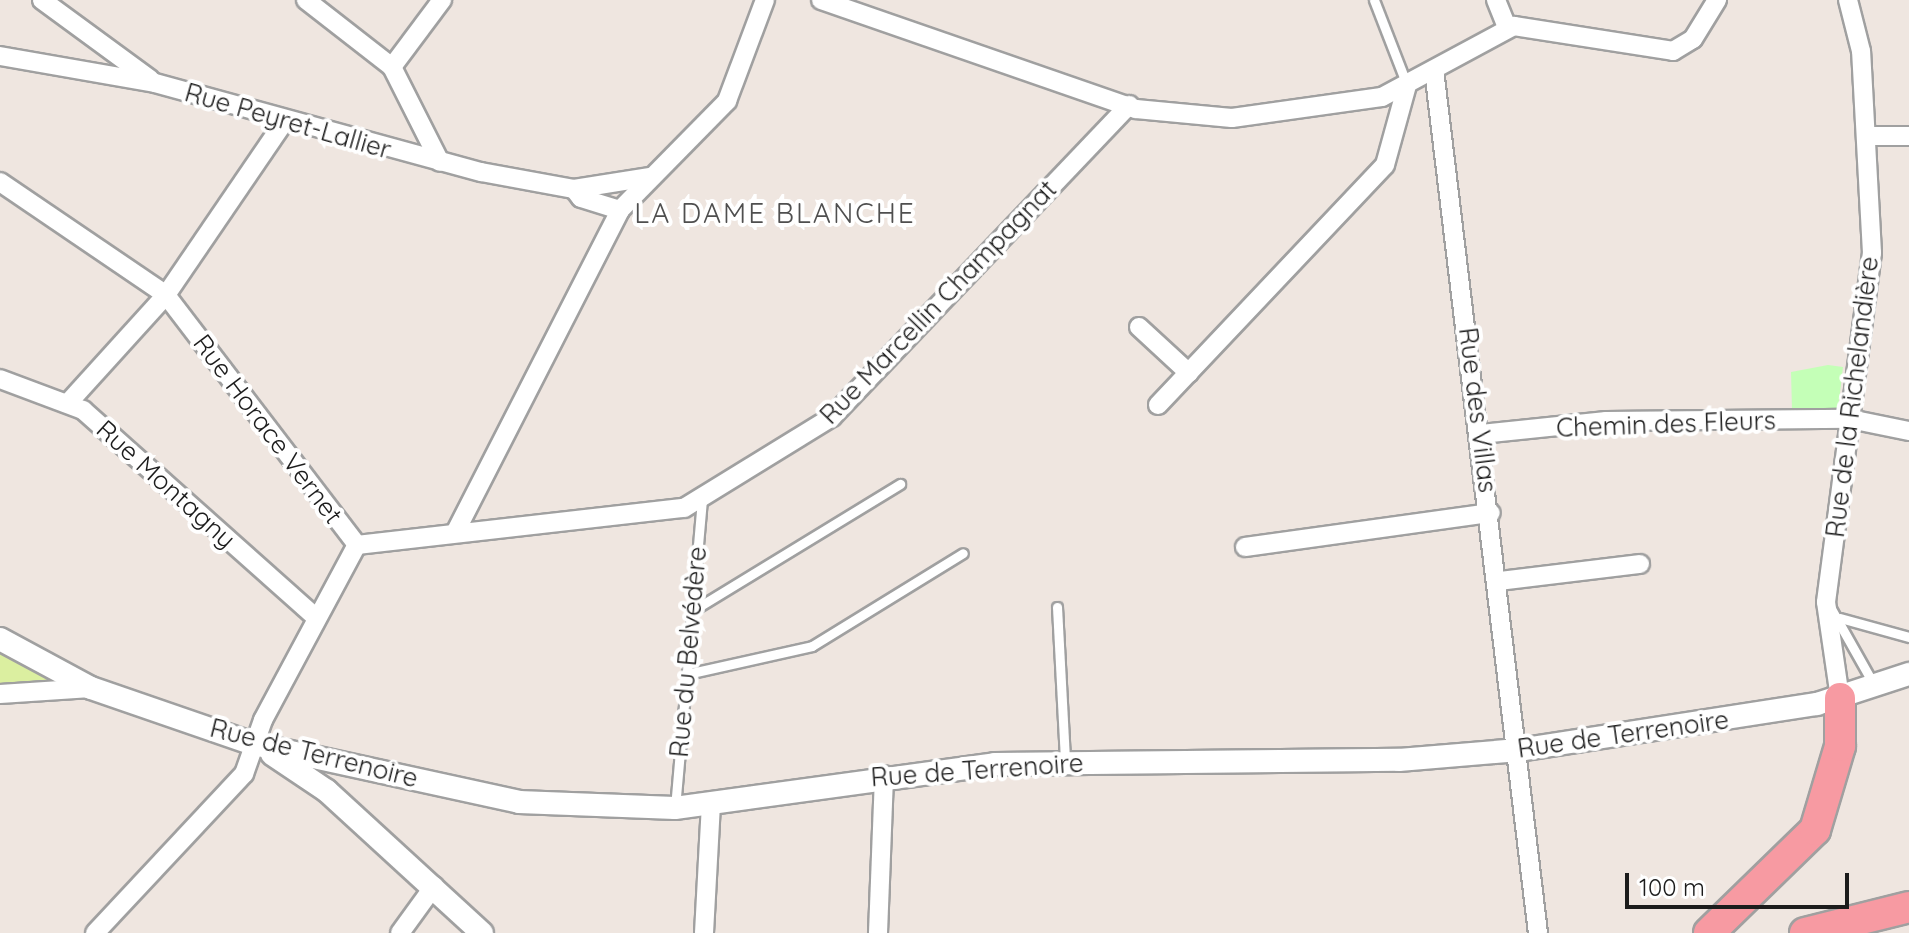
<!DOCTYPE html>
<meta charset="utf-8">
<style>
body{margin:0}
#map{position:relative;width:1909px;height:933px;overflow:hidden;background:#efe6e0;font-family:Quicksand,sans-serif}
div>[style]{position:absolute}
.grass>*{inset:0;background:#dbefa0}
.park>*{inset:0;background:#c4ffb7}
.roads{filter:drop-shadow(2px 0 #a0a0a0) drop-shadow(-2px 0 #a0a0a0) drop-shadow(0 2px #a0a0a0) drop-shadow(0 -2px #a0a0a0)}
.service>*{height:9px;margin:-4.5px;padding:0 4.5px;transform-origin:4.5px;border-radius:4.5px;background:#fff}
.minor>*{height:18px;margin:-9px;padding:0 9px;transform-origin:9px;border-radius:9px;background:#fff}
.tertiary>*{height:22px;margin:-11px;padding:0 11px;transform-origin:11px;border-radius:11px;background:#fff}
.trunk>*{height:30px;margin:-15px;padding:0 15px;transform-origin:15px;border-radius:15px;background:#f79aa2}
span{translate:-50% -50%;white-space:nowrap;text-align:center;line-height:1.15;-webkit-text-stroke:8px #fff;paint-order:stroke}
.street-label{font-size:26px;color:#1c1c1c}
.neighbourhood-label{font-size:28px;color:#4f4f4f;letter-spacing:2px}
.scale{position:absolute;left:1625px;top:873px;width:224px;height:36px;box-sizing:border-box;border:4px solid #1c1c1c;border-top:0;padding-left:10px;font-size:24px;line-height:28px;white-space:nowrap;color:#1c1c1c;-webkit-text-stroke:6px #fff;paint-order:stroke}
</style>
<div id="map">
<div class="grass">
<div style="clip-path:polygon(0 653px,48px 674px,50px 682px,0 686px)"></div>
</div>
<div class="park">
<div style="clip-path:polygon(1828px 365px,1843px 367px,1838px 410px,1792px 410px,1791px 372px)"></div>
</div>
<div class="roads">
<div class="service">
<div style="left:1374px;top:0;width:91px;rotate:68.8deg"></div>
<div style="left:1829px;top:605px;width:92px;rotate:60.6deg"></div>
<div style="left:1057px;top:607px;width:155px;rotate:87deg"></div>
<div style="left:692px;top:611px;width:244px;rotate:-31.4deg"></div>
<div style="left:1840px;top:618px;width:72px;rotate:15.4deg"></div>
<div style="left:687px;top:674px;width:128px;rotate:-12.6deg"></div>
<div style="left:812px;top:646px;width:177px;rotate:-31.6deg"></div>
<div style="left:675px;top:808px;width:312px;rotate:-85deg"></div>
</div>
<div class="minor">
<div style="left:42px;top:0;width:134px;rotate:36.2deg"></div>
<div style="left:306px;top:0;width:109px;rotate:37.9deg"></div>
<div style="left:392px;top:67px;width:106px;rotate:63.2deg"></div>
<div style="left:821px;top:0;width:333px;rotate:19.1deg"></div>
<div style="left:1136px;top:109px;width:96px;rotate:5.4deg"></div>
<div style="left:1232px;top:118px;width:151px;rotate:-8deg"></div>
<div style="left:1382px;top:97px;width:150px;rotate:-28.3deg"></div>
<div style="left:1514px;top:26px;width:161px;rotate:8.9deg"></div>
<div style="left:1673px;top:51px;width:23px;rotate:-31deg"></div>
<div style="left:1693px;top:39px;width:46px;rotate:-58.4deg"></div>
<div style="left:1496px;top:0;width:29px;rotate:68deg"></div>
<div style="left:0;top:56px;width:157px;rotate:9.9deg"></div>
<div style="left:155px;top:83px;width:338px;rotate:15.3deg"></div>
<div style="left:481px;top:172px;width:95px;rotate:10.4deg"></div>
<div style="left:574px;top:189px;width:77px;rotate:-9deg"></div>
<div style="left:392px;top:67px;width:84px;rotate:-53.3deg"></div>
<div style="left:1434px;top:70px;width:869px;rotate:83.13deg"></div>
<div style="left:1866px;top:136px;width:43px"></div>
<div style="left:0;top:182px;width:201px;rotate:34.2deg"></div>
<div style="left:166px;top:295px;width:315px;rotate:52.6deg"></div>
<div style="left:574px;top:189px;width:11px;rotate:52deg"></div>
<div style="left:581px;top:198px;width:41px;rotate:17.1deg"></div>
<div style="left:1139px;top:327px;width:68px;rotate:42.6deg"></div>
<div style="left:0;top:379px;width:89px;rotate:20.5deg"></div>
<div style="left:83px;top:410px;width:311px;rotate:41.7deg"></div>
<div style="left:69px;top:402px;width:144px;rotate:-47.8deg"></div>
<div style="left:166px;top:295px;width:209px;rotate:-55.7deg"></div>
<div style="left:1158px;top:405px;width:330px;rotate:-46.6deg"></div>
<div style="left:1385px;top:165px;width:83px;rotate:-74.6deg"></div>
<div style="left:1481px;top:434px;width:126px;rotate:-5.9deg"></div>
<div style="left:1606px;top:421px;width:244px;rotate:-0.5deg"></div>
<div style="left:1850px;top:419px;width:60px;rotate:11.5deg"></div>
<div style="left:456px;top:531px;width:360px;rotate:-62.9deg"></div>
<div style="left:620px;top:210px;width:153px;rotate:-45.5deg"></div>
<div style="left:727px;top:101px;width:108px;rotate:-69.4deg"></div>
<div style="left:357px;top:545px;width:329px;rotate:-6.5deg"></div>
<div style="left:684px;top:508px;width:174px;rotate:-31.6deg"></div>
<div style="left:832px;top:417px;width:431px;rotate:-46.4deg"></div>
<div style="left:1245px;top:547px;width:248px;rotate:-7.9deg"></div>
<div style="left:1499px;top:581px;width:142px;rotate:-6.9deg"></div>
<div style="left:0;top:694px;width:91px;rotate:-3.8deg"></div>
<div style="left:1840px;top:698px;width:97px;rotate:-98.3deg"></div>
<div style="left:1826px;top:602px;width:352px;rotate:-82.5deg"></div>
<div style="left:1872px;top:253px;width:202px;rotate:-93.1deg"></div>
<div style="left:1861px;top:51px;width:53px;rotate:-104.3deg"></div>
<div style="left:95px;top:933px;width:218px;rotate:-46.9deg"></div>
<div style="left:244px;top:774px;width:57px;rotate:-70.6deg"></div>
<div style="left:263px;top:720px;width:199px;rotate:-61.8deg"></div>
<div style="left:400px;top:933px;width:58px;rotate:-54.1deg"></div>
<div style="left:704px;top:933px;width:129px;rotate:-86.9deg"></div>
<div style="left:878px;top:933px;width:158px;rotate:-87.8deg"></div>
</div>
<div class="tertiary">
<div style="left:0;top:639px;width:103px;rotate:28.3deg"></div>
<div style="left:91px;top:688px;width:172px;rotate:19deg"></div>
<div style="left:254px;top:744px;width:271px;rotate:12.3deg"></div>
<div style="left:519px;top:802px;width:156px;rotate:2.2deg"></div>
<div style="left:675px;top:808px;width:323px;rotate:-7.8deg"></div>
<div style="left:995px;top:764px;width:404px;rotate:-0.6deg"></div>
<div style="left:1399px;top:760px;width:120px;rotate:-4.8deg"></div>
<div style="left:1519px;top:750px;width:302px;rotate:-8.8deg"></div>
<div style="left:1817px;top:704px;width:97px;rotate:-18.1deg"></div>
<div style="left:272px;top:754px;width:66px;rotate:33.9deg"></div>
<div style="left:327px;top:791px;width:210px;rotate:42.5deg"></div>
</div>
<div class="trunk">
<div style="left:1709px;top:933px;width:148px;rotate:-44.2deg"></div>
<div style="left:1815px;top:830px;width:88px;rotate:-73.4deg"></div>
<div style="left:1840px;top:746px;width:48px;rotate:-90deg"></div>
<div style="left:1805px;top:933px;width:107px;rotate:-14deg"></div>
</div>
</div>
<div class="street-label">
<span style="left:288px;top:121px;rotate:16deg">Rue Peyret-Lallier</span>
<span style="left:938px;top:302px;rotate:-46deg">Rue Marcellin Champagnat</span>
<span style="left:1852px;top:397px;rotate:-83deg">Rue de la Richelandière</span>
<span style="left:1478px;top:410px;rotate:83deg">Rue des Villas</span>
<span style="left:1666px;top:424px;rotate:-2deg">Chemin des Fleurs</span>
<span style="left:268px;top:429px;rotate:53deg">Rue Horace Vernet</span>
<span style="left:166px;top:484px;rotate:42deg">Rue Montagny</span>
<span style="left:688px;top:652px;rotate:-85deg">Rue du Belvédère</span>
<span style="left:1623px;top:734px;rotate:-8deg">Rue de Terrenoire</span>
<span style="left:314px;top:753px;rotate:14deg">Rue de Terrenoire</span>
<span style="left:977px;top:770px;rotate:-4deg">Rue de Terrenoire</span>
</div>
<div class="neighbourhood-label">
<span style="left:775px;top:213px">LA DAME BLANCHE</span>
</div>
<div class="scale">100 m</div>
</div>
